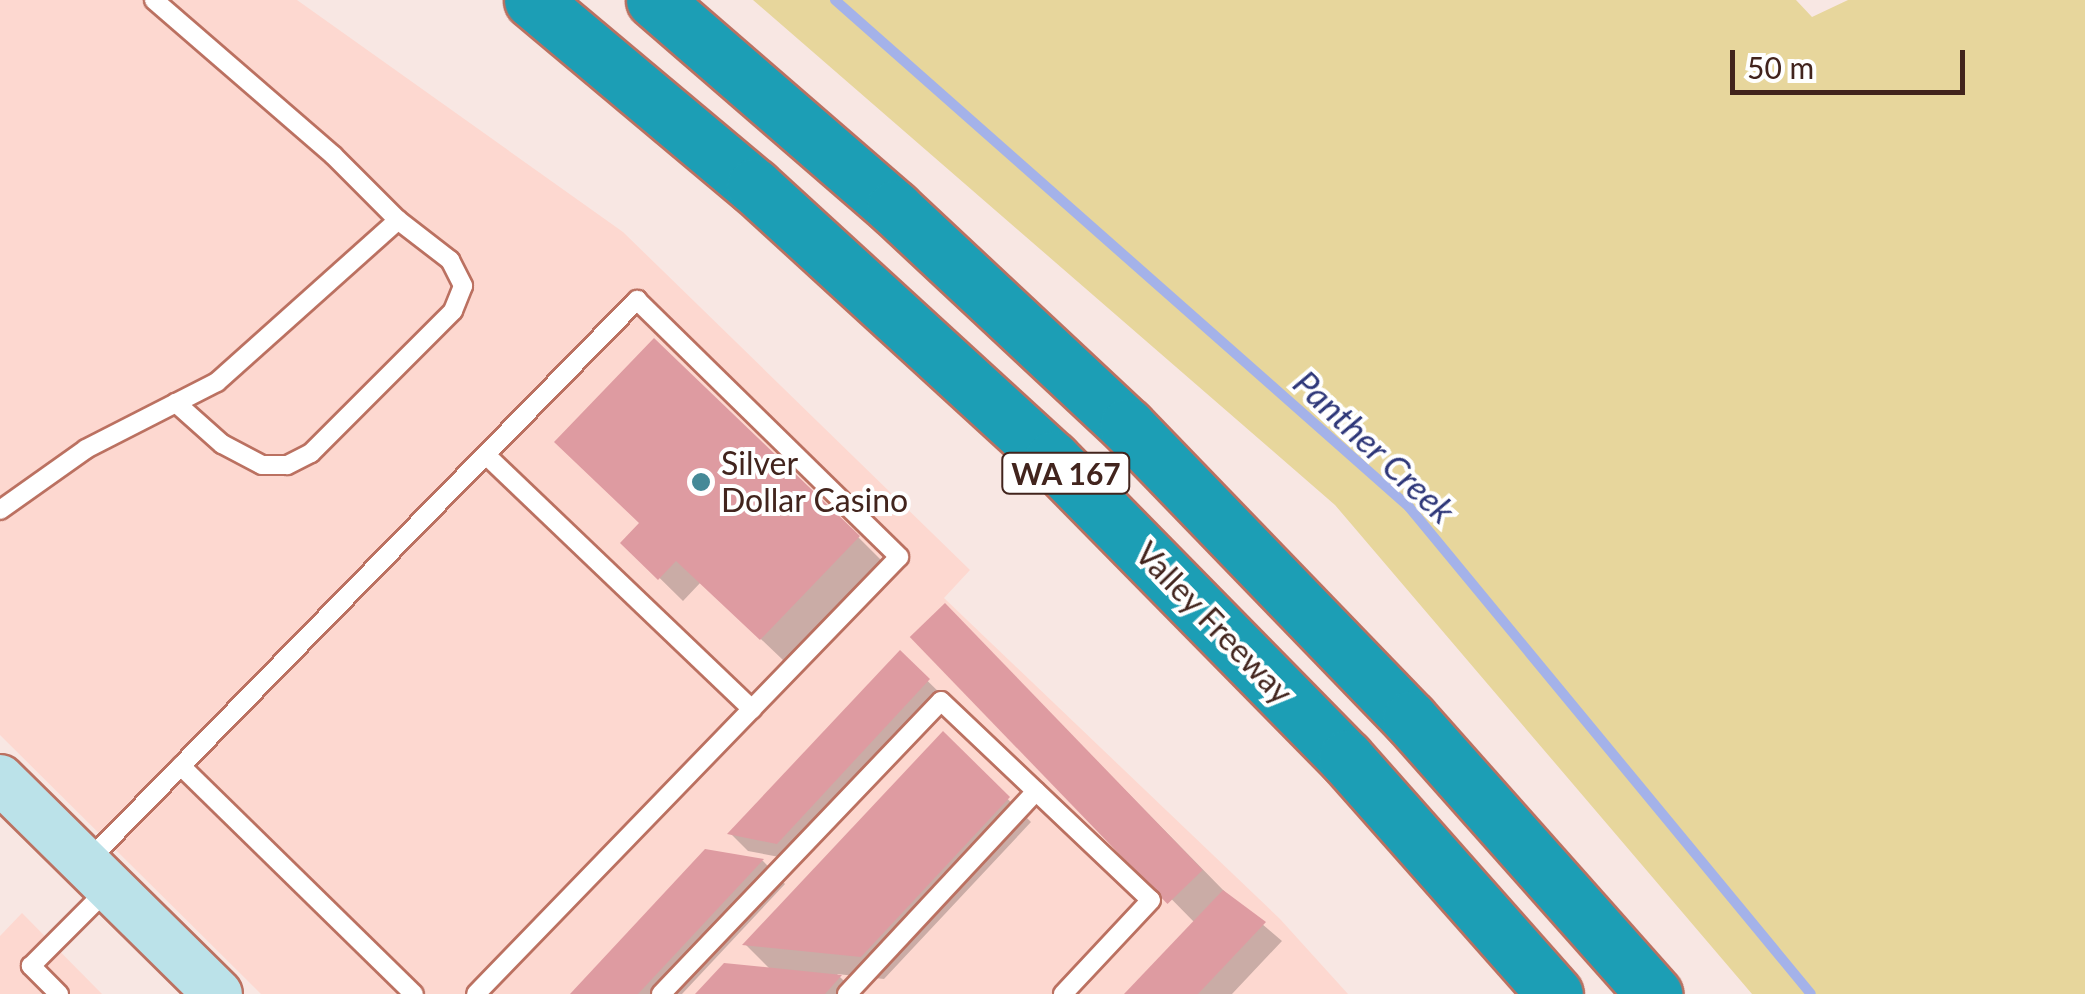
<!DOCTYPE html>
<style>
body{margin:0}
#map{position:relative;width:2085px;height:994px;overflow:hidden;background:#f8e7e3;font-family:Lato,sans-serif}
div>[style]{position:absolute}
.built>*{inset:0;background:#fdd8d0}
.green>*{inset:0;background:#e7d69c}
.shadow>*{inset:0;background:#0003}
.stream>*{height:10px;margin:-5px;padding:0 5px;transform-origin:5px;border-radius:5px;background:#a4b2e9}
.building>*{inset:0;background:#de9ba1;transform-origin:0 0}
.roads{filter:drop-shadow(2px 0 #bb7161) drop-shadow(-2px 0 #bb7161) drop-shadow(0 2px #bb7161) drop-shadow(0 -2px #bb7161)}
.lane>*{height:18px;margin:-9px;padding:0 9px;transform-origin:9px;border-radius:9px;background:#fff}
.secondary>*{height:48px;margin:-24px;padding:0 24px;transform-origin:24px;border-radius:24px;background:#bbe2e9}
.highway>*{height:55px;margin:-27.5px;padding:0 27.5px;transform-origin:27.5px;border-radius:27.5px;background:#1c9eb5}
.dots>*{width:28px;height:28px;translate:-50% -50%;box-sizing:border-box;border:5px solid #fff;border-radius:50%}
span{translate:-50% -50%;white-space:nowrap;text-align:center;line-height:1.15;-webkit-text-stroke:8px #fff;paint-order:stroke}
.shield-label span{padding:2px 8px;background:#fff;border:2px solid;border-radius:8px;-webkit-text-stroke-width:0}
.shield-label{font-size:30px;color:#42241d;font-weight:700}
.poi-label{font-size:32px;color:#42241d}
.left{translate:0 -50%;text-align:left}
.street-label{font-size:32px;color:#42241d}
.water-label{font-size:35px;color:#2e3779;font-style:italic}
.scale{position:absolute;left:1730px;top:50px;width:235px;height:45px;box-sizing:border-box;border:5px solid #42241d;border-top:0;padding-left:12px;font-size:30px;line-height:35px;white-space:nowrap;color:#42241d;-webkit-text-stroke:8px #fff;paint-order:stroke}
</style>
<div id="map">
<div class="built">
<div style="clip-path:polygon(0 0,297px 0,623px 232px,970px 570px,944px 598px,1280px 919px,1348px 994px,261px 994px,0 735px)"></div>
<div style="clip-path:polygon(22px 913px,102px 994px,0 994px,0 936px)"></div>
</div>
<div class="green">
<div style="clip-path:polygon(753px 0,1796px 0,1812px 17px,1848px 0,2085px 0,2085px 994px,1752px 994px,1335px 505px)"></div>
</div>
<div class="shadow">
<div style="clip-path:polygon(858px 537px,881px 560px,784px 661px,701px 582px,683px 601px,624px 543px)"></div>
<div style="clip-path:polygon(945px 606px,1226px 893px,1282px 941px,1232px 994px,1128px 994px,1195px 923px,914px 637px)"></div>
<div style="clip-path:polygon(900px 654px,946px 699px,795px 860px,748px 851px,731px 834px)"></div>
<div style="clip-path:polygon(943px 735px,1031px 822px,884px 979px,837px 974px,857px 994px,698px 994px,771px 970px,746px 945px)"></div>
<div style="clip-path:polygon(706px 852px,763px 861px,785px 884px,682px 994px,573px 994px)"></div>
</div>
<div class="stream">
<div style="left:835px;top:0;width:766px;rotate:41.45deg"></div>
<div style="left:1409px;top:507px;width:631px;rotate:50.46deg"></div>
</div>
<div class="building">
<div style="clip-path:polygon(654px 338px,860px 536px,760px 640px,676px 561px,658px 580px,620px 543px,639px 523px,554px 442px)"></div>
<div style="left:945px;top:603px;width:371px;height:49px;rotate:46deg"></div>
<div style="clip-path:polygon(900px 650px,930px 679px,777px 844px,727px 834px)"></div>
<div style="clip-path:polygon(943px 731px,1010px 797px,861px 957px,742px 945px)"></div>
<div style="clip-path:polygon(705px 849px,764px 859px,638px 994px,570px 994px)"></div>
<div style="clip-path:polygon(1223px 890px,1266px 922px,1198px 994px,1124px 994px)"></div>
<div style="clip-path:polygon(724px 963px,842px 975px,825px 994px,695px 994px)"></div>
</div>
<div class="roads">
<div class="lane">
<div style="left:154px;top:0;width:237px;rotate:40.9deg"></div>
<div style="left:333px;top:155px;width:92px;rotate:45deg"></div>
<div style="left:398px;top:220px;width:66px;rotate:37.6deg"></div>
<div style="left:450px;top:260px;width:29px;rotate:63deg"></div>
<div style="left:463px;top:286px;width:27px;rotate:112deg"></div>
<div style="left:453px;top:311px;width:201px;rotate:135deg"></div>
<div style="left:311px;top:453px;width:27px;rotate:153deg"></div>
<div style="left:287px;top:465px;width:25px;rotate:180deg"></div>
<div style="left:262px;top:465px;width:45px;rotate:-152.3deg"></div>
<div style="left:222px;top:444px;width:62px;rotate:-138.3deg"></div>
<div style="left:486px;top:455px;width:368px;rotate:43.7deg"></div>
<div style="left:0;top:510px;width:105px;rotate:-35.3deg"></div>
<div style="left:86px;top:449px;width:147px;rotate:-27.1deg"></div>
<div style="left:217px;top:382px;width:243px;rotate:-41.8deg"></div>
<div style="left:181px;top:766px;width:326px;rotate:44.4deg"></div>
<div style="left:86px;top:863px;width:788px;rotate:-45.62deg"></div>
<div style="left:637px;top:300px;width:367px;rotate:44.4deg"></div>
<div style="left:899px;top:557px;width:608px;rotate:134.07deg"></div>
<div style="left:59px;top:994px;width:40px;rotate:-135deg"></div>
<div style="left:31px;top:966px;width:110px;rotate:-45deg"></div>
<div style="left:661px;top:994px;width:405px;rotate:-46.3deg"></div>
<div style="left:941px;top:701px;width:289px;rotate:43.5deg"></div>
<div style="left:1151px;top:900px;width:129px;rotate:133.1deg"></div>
<div style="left:847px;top:994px;width:277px;rotate:-47deg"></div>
</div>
<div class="secondary">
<div style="left:0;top:779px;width:306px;rotate:44.6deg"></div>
</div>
<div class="highway">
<div style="left:532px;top:0;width:290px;rotate:40deg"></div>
<div style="left:754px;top:186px;width:404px;rotate:42.5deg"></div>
<div style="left:1052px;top:459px;width:419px;rotate:45.5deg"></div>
<div style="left:1346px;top:758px;width:315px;rotate:48.5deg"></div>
<div style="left:654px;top:0;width:318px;rotate:40.9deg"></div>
<div style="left:894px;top:208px;width:319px;rotate:43.1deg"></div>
<div style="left:1127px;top:426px;width:407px;rotate:46deg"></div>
<div style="left:1410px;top:719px;width:368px;rotate:48.4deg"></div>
</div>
</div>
<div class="dots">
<div style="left:701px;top:482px;background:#458997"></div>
</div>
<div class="shield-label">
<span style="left:1066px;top:473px">WA 167</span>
</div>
<div class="poi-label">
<span class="left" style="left:721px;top:482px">Silver<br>Dollar Casino</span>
</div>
<div class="street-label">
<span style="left:1214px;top:623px;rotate:46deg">Valley Freeway</span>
</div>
<div class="water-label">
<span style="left:1375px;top:446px;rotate:43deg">Panther Creek</span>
</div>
<div class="scale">50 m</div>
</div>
